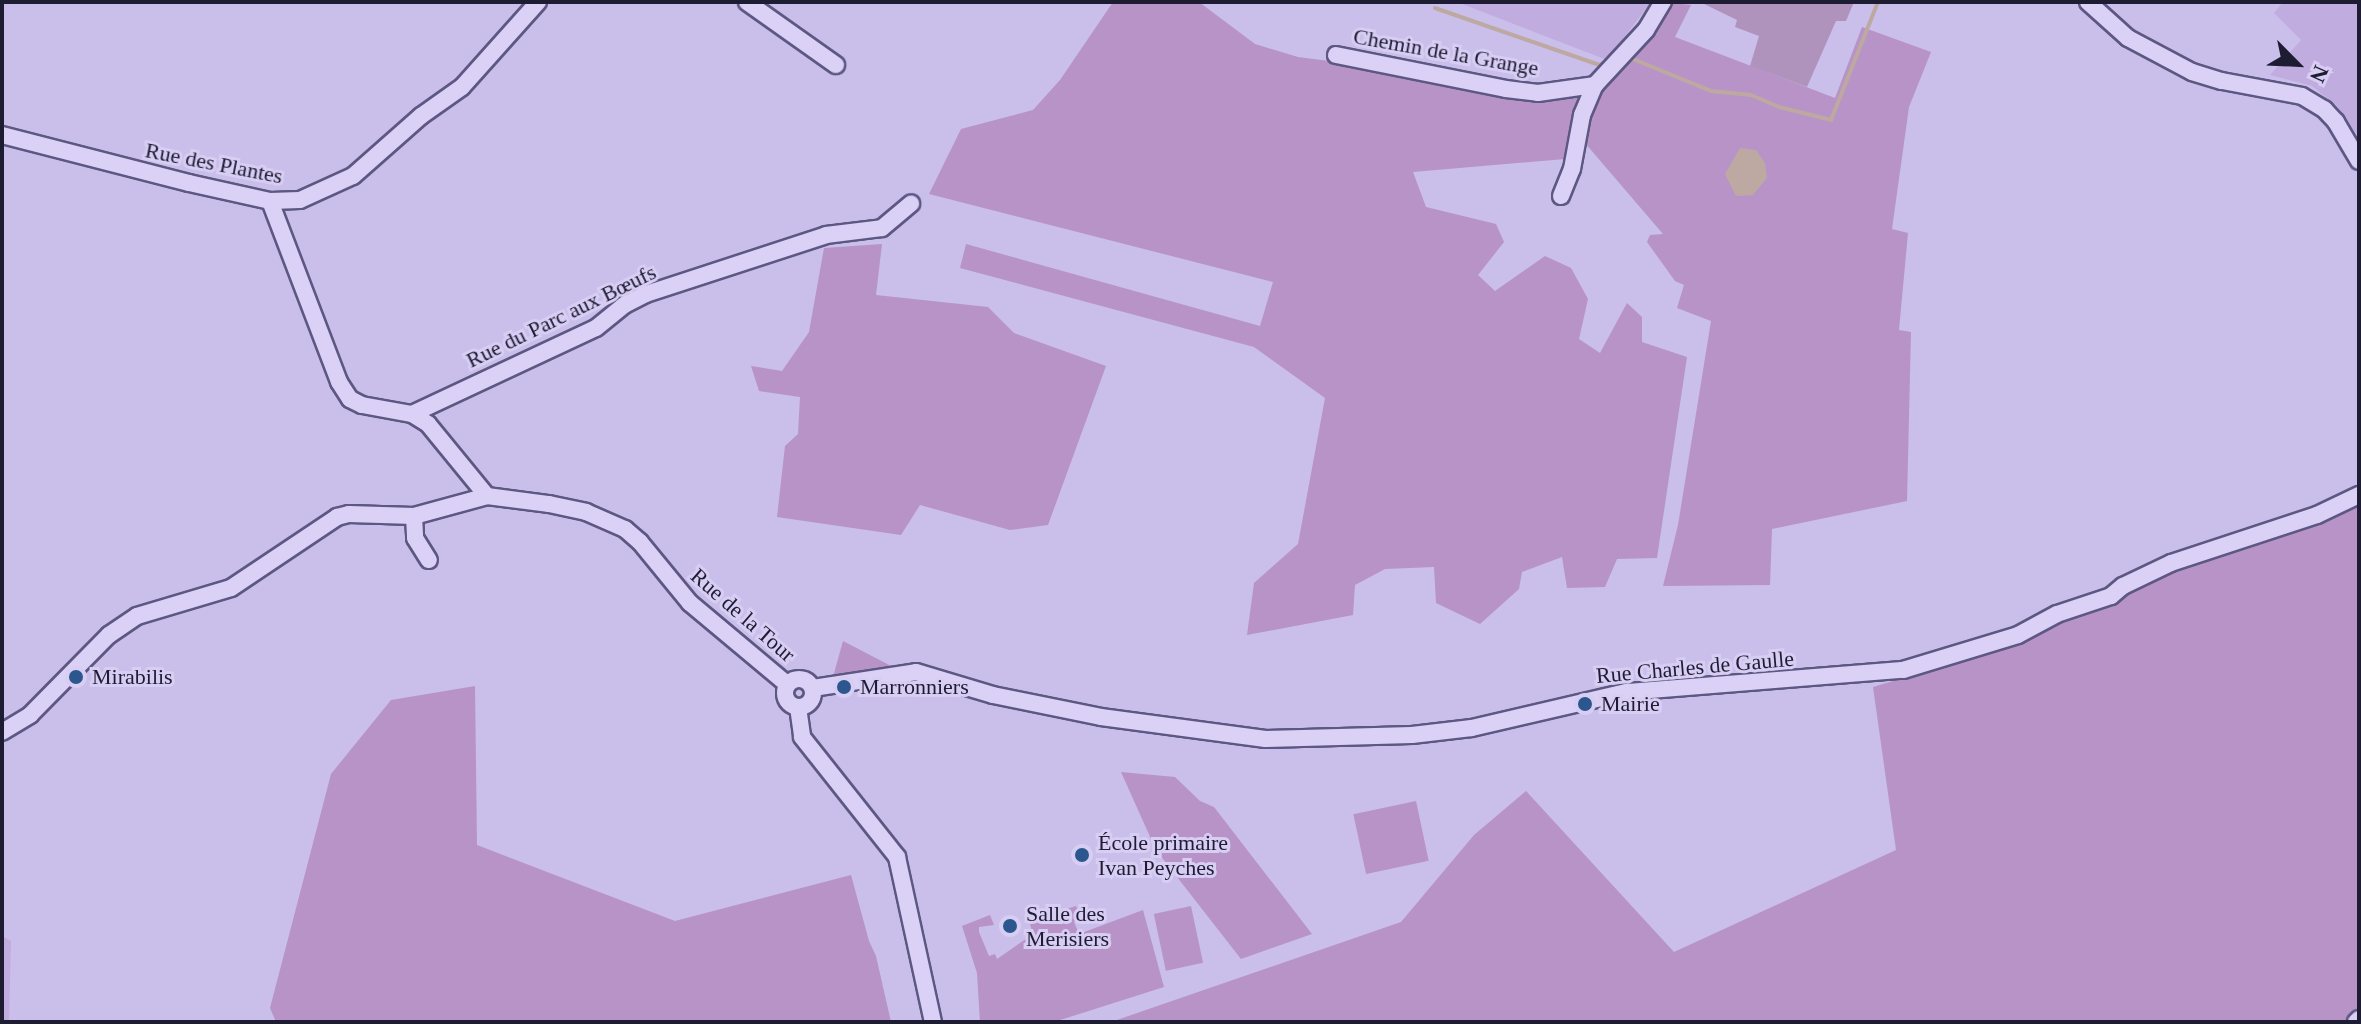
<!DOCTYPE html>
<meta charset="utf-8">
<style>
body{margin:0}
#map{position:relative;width:2361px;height:1024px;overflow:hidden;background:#cabeeb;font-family:"Times New Roman",serif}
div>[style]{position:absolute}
.farmland>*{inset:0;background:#c1ace0}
.green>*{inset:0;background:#b793c8;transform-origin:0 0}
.cemetery>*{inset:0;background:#b093bd}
.water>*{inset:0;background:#bda9a1}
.stream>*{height:4px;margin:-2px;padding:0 2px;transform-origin:2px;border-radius:2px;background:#bda9a1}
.roads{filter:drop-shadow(2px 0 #5c5882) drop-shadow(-2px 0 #5c5882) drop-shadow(0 2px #5c5882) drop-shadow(0 -2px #5c5882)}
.minor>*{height:16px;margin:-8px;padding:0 8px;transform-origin:8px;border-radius:8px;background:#dbd1f7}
.minor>.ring{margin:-8px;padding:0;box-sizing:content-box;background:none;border:16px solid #dbd1f7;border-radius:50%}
.dots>*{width:22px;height:22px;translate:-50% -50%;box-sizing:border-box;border:4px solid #d8cdf3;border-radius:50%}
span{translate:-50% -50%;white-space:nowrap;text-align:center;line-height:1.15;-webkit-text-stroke:6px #d8cdf3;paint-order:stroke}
.street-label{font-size:22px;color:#1d1c33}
.poi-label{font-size:22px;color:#1d1c33}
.left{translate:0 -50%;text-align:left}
.frame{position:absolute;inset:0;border:4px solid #1d1c33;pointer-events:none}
.north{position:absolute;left:2257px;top:24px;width:80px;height:80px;-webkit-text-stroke:6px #d8cdf3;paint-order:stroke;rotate:114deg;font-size:22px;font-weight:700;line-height:32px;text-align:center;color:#1d1c33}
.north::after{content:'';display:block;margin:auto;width:28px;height:36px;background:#1d1c33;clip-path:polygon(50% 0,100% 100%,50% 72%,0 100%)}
</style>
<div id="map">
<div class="farmland">
<div style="clip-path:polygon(1457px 2px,1651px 2px,1607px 60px)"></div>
<div style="clip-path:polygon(2283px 2px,2359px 2px,2359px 138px,2337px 106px,2312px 86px,2270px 75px,2301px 40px,2274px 13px)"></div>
<div style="clip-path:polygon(2px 936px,11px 941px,9px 1022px,2px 1022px)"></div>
</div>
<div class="green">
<div style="clip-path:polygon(1113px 2px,1199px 2px,1255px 44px,1298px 57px,1585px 94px,1572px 119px,1565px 159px,1413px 172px,1426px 207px,1496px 224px,1504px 242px,1478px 275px,1495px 291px,1545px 256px,1571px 268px,1588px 299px,1579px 339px,1600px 353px,1627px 303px,1642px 317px,1642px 342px,1687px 357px,1657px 558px,1617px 559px,1605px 587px,1567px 588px,1562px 557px,1522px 572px,1519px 589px,1480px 624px,1436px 603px,1434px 567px,1385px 569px,1355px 585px,1353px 615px,1247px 635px,1254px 583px,1298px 544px,1325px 398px,1254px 347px,960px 268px,966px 244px,1260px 326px,1273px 282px,929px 194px,961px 129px,1033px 110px,1060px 80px)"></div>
<div style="clip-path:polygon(1663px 2px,1691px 5px,1675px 37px,1835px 98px,1862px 27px,1931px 52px,1909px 107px,1892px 229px,1908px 233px,1899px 330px,1911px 332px,1907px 501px,1772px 529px,1770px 585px,1663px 586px,1678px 525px,1711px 321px,1677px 308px,1684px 285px,1675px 281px,1647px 242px,1650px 235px,1663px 234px,1585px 143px,1587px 122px,1601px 91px,1633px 55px)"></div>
<div style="clip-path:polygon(882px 244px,876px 295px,988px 307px,1014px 333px,1106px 366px,1048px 525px,1010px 530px,920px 505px,901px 535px,777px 517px,785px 446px,798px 434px,800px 397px,759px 391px,751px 366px,782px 371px,809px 332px,824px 248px)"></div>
<div style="clip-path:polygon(2359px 501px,2359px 1022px,1111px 1022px,1401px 922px,1474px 835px,1526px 791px,1674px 952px,1896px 850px,1873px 687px,1993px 651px,2190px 559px)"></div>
<div style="clip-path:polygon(843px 641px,895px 668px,833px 677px)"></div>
<div style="clip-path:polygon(475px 686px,477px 845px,675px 921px,851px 875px,869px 941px,876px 956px,891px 1022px,276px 1022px,270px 1008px,331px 774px,391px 700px)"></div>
<div style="clip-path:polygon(1121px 772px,1175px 777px,1200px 801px,1214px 807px,1312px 934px,1241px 959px,1156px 850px)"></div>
<div style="left:1416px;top:801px;width:61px;height:64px;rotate:78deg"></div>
<div style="clip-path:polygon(1076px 906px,1081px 920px,1074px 922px,1079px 934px,1143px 910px,1164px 987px,1054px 1022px,980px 1022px,977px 973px,962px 926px,990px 915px,994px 925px,979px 927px,979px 932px,989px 956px,995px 954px,997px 959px,1033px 934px,1029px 921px)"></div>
<div style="left:1191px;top:906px;width:58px;height:38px;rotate:78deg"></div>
</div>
<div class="cemetery">
<div style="clip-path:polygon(1700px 2px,1854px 2px,1846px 21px,1836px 21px,1807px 87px,1750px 66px,1759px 36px,1735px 27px,1737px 20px)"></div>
</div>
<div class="water">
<div style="clip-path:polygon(1740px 148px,1756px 150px,1765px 163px,1767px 178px,1753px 195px,1736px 196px,1725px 174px)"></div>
</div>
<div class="stream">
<div style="left:1435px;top:8px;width:175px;rotate:19.1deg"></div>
<div style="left:1600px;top:65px;width:11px;rotate:-34deg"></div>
<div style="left:1633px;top:59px;width:84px;rotate:22.3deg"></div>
<div style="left:1711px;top:91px;width:40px;rotate:5.7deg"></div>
<div style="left:1751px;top:95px;width:30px;rotate:23deg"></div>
<div style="left:1779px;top:107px;width:54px;rotate:14deg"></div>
<div style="left:1831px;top:120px;width:127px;rotate:-68.3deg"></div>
</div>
<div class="roads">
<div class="minor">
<div style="left:747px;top:2px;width:109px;rotate:35.3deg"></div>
<div style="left:2088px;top:2px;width:54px;rotate:42deg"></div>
<div style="left:2128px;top:38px;width:72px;rotate:28deg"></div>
<div style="left:2192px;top:72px;width:31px;rotate:17deg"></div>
<div style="left:2222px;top:81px;width:81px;rotate:10.6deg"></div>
<div style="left:2302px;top:96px;width:26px;rotate:31deg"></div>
<div style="left:2324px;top:109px;width:18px;rotate:47deg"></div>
<div style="left:2336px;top:122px;width:45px;rotate:59.5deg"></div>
<div style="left:1336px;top:55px;width:173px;rotate:11.3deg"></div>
<div style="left:1506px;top:89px;width:32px;rotate:7deg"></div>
<div style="left:1538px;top:93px;width:58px;rotate:-8deg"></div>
<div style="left:2px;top:135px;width:193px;rotate:14.4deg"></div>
<div style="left:189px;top:183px;width:83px;rotate:12.5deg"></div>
<div style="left:270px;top:201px;width:30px;rotate:-2deg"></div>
<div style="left:300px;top:200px;width:58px;rotate:-24.4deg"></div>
<div style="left:353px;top:176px;width:91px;rotate:-41.4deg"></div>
<div style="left:421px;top:116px;width:50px;rotate:-35.3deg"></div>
<div style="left:462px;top:87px;width:114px;rotate:-48.2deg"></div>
<div style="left:1561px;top:196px;width:29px;rotate:-68deg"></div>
<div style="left:1572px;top:169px;width:55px;rotate:-79.5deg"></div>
<div style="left:1582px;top:115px;width:33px;rotate:-67deg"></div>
<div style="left:1595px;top:85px;width:75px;rotate:-47.2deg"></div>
<div style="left:1646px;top:30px;width:33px;rotate:-59deg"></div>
<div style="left:270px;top:201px;width:194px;rotate:69.1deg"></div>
<div style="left:339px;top:382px;width:20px;rotate:57deg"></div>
<div style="left:350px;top:399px;width:13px;rotate:27deg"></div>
<div style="left:362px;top:405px;width:51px;rotate:10.2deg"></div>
<div style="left:412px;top:414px;width:19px;rotate:32deg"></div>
<div style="left:428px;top:424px;width:93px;rotate:50.7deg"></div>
<div style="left:412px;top:414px;width:203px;rotate:-25.1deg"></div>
<div style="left:596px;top:328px;width:38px;rotate:-39deg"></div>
<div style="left:626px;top:304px;width:22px;rotate:-27deg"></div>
<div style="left:646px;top:294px;width:189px;rotate:-18.1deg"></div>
<div style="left:826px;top:235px;width:56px;rotate:-7.1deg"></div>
<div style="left:882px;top:228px;width:38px;rotate:-40deg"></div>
<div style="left:414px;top:516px;width:22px;rotate:87deg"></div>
<div style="left:415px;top:538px;width:26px;rotate:58deg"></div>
<div class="ring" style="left:785px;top:679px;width:12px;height:12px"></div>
<div style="left:813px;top:688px;width:104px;rotate:-8.8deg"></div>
<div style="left:916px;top:672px;width:80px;rotate:16.6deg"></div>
<div style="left:993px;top:695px;width:110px;rotate:11.5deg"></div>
<div style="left:1101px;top:717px;width:166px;rotate:7.6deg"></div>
<div style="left:1266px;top:739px;width:146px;rotate:-1.6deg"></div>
<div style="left:1412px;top:735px;width:60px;rotate:-6.7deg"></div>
<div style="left:1472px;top:728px;width:159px;rotate:-13.1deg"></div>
<div style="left:1627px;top:692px;width:277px;rotate:-4.6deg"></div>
<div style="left:1903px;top:670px;width:120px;rotate:-16.9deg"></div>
<div style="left:2018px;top:635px;width:44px;rotate:-28.3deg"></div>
<div style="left:2057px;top:614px;width:57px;rotate:-18.4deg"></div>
<div style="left:2111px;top:596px;width:16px;rotate:-40deg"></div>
<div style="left:2123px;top:586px;width:53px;rotate:-25.6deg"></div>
<div style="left:2171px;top:563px;width:154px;rotate:-18.2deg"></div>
<div style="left:2317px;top:515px;width:47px;rotate:-25.5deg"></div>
<div style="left:798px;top:707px;width:30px;rotate:82deg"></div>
<div style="left:802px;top:737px;width:153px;rotate:51.6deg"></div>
<div style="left:897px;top:857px;width:169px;rotate:77.7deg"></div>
<div style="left:2px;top:732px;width:33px;rotate:-31deg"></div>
<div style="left:30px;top:715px;width:112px;rotate:-45.4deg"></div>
<div style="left:109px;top:635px;width:34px;rotate:-34deg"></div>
<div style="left:137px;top:616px;width:98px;rotate:-16.6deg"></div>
<div style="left:231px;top:588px;width:128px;rotate:-33.8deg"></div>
<div style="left:337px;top:517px;width:12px;rotate:-14deg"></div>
<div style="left:349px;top:514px;width:65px;rotate:1.8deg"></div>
<div style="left:414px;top:516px;width:76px;rotate:-15.3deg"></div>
<div style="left:487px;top:496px;width:63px;rotate:7.4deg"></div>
<div style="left:549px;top:504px;width:38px;rotate:12deg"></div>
<div style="left:586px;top:512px;width:43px;rotate:23.6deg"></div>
<div style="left:625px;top:529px;width:20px;rotate:41deg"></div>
<div style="left:640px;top:542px;width:79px;rotate:50.7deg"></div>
<div style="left:690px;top:603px;width:126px;rotate:39.9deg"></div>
<div style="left:2356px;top:1022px;width:4px;rotate:-45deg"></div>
</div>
</div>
<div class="dots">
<div style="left:76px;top:677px;background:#2b578e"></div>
<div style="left:844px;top:687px;background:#2b578e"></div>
<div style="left:1585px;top:704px;background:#2b578e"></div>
<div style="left:1082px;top:855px;background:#2b578e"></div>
<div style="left:1010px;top:926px;background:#2b578e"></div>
</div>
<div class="street-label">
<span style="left:1446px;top:52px;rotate:10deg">Chemin de la Grange</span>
<span style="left:214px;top:163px;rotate:11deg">Rue des Plantes</span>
<span style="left:561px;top:316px;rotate:-26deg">Rue du Parc aux Bœufs</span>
<span style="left:743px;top:615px;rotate:41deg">Rue de la Tour</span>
<span style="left:1695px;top:667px;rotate:-5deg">Rue Charles de Gaulle</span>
</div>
<div class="poi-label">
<span class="left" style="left:92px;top:677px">Mirabilis</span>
<span class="left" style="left:860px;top:687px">Marronniers</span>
<span class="left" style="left:1601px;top:704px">Mairie</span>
<span class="left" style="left:1098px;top:855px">École primaire<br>Ivan Peyches</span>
<span class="left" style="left:1026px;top:926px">Salle des<br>Merisiers</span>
</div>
<div class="frame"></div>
<div class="north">N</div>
</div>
